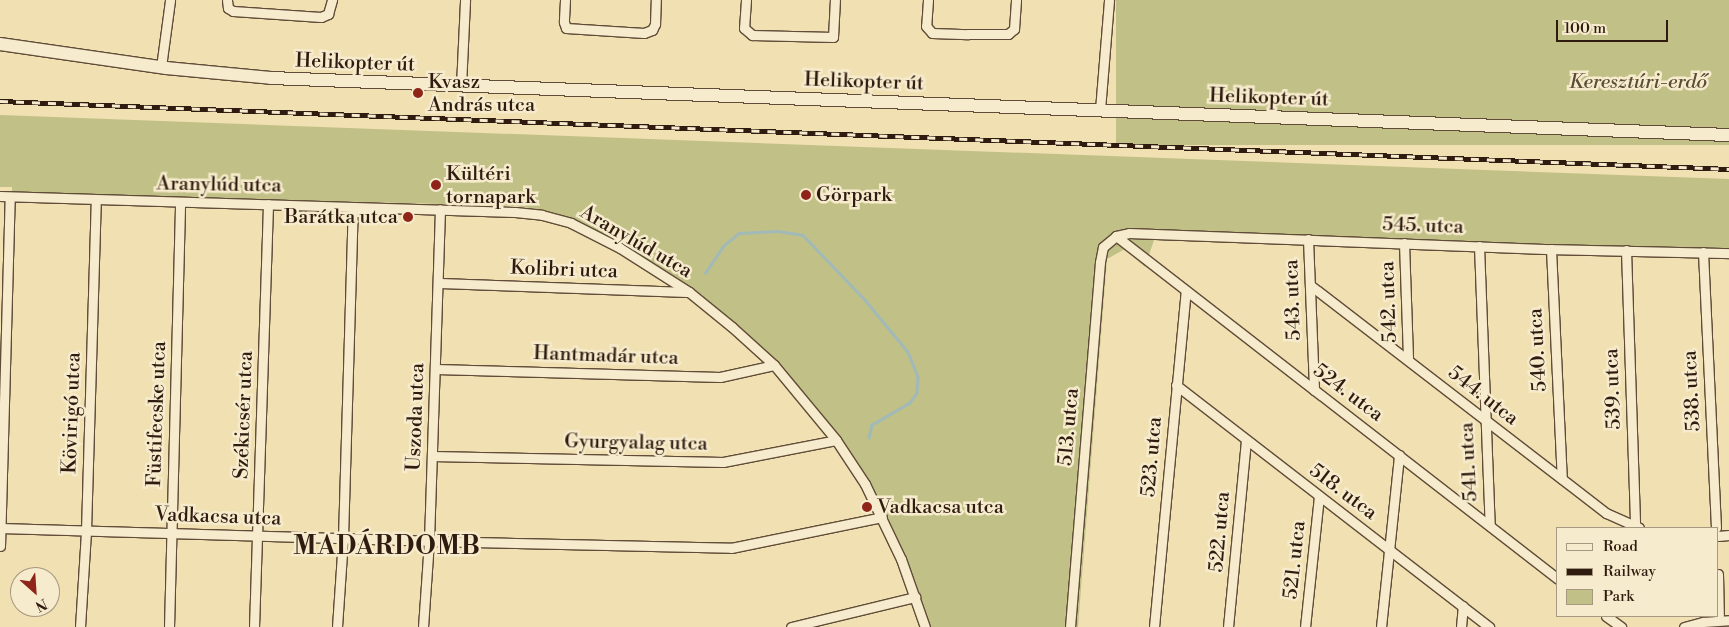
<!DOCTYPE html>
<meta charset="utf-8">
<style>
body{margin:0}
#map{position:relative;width:1729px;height:627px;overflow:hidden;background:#f1e0b1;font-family:"Libre Bodoni",serif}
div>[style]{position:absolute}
.green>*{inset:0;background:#c1c087;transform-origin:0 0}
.stream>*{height:2.5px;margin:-1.25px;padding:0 1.25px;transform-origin:1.25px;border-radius:1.25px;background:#a1bab8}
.roads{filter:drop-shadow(1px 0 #604c38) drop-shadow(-1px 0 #604c38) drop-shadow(0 1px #604c38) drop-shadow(0 -1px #604c38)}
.street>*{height:9px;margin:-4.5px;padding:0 4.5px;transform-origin:4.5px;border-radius:4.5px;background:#f6ebcc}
.secondary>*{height:12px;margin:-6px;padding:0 6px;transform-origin:6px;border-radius:6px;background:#f6ebcc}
.rail>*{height:4.5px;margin-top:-2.25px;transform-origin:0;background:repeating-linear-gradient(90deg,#f6ebcc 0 8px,#2f1b10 0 16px);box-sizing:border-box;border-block:1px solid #2f1b10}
.dots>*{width:14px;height:14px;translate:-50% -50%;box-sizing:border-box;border:2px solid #f6ebcc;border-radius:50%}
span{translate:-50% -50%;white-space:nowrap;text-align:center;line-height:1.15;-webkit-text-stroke:5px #f6ebcc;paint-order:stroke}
.street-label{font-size:20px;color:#2f1b10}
.poi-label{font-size:20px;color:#2f1b10}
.left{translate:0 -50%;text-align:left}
.right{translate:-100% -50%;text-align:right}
.park-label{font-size:20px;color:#5b4d34;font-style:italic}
.district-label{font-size:25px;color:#2f1b10;font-weight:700;letter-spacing:1px}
.legend{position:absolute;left:1556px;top:527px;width:162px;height:90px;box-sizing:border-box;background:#f6ebcc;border:1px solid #a69881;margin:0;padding:6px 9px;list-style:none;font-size:15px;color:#2f1b10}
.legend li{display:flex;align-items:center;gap:10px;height:25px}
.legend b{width:25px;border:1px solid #a69881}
.north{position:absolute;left:10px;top:567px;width:50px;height:50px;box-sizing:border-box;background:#f6ebcc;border:1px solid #a69881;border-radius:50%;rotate:154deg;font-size:14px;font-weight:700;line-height:20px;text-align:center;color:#2f1b10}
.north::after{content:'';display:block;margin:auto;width:18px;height:22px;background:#8f2418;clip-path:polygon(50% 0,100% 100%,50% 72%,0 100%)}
.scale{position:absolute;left:1556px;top:20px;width:112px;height:22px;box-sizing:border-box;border:2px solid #2f1b10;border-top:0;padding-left:6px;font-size:15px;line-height:18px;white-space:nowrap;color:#2f1b10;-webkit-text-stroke:4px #f6ebcc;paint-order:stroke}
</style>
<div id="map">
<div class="green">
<div style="left:1116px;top:0;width:613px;height:145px"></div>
<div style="clip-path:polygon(0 115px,1729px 179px,1729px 258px,1154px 240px,1145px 267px,1125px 249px,1107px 259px,1078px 627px,930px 627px,920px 595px,885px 511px,861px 471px,775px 361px,702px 295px,624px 245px,572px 218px,543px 210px,515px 206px,12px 193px,12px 187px,0 187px)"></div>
</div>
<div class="stream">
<div style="left:705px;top:273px;width:32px;rotate:-56deg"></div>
<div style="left:723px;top:246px;width:21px;rotate:-39deg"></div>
<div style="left:739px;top:233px;width:39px;rotate:-3deg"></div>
<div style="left:778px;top:231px;width:25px;rotate:9deg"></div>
<div style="left:803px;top:235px;width:91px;rotate:46.3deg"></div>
<div style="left:866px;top:301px;width:66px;rotate:50.5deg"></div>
<div style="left:908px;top:352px;width:27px;rotate:68deg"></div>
<div style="left:918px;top:377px;width:16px;rotate:94deg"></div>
<div style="left:917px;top:393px;width:12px;rotate:125deg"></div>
<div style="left:910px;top:403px;width:44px;rotate:149.9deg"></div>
<div style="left:872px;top:425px;width:13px;rotate:103deg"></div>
</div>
<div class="roads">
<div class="street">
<div style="left:227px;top:0;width:8px;rotate:83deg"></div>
<div style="left:228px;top:8px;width:6px;rotate:31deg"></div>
<div style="left:233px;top:11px;width:88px;rotate:3.9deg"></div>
<div style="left:321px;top:17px;width:8px;rotate:-23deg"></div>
<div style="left:328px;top:14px;width:15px;rotate:-74deg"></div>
<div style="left:565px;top:0;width:22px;rotate:93deg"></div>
<div style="left:564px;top:22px;width:6px;rotate:72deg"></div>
<div style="left:566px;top:28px;width:78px;rotate:3.7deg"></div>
<div style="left:644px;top:33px;width:9px;rotate:-21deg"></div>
<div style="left:652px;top:30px;width:7px;rotate:-63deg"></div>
<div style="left:655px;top:24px;width:24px;rotate:-88deg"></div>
<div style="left:746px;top:0;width:28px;rotate:94deg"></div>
<div style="left:744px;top:28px;width:11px;rotate:41deg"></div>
<div style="left:752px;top:35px;width:81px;rotate:1.4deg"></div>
<div style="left:833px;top:37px;width:37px;rotate:-87deg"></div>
<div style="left:928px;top:0;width:26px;rotate:94deg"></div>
<div style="left:926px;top:26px;width:9px;rotate:49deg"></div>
<div style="left:932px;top:33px;width:36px;rotate:2deg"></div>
<div style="left:968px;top:34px;width:40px"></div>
<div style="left:1008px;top:34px;width:8px;rotate:-40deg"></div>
<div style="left:1014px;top:29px;width:29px;rotate:-86deg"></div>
<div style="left:161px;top:67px;width:68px;rotate:-82.3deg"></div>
<div style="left:461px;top:86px;width:86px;rotate:-87.3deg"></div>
<div style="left:1100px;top:110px;width:110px;rotate:-85.3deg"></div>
<div style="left:0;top:196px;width:515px;rotate:1.78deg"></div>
<div style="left:515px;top:212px;width:27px;rotate:6deg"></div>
<div style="left:542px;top:215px;width:30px;rotate:15deg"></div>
<div style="left:571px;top:223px;width:55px;rotate:27deg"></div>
<div style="left:620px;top:248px;width:82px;rotate:32.5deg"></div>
<div style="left:689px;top:292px;width:55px;rotate:39.1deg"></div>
<div style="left:732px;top:327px;width:57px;rotate:42.1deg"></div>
<div style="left:774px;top:365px;width:97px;rotate:50.4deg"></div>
<div style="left:836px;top:440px;width:53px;rotate:56.6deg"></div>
<div style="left:865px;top:484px;width:83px;rotate:64.4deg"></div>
<div style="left:901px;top:559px;width:72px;rotate:70.6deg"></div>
<div style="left:1116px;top:236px;width:559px;rotate:37.81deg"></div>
<div style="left:1308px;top:239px;width:151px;rotate:87.7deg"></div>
<div style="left:1404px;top:243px;width:117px;rotate:88deg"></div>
<div style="left:1479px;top:246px;width:280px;rotate:87.8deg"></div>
<div style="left:1551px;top:249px;width:230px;rotate:87.3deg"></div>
<div style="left:1626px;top:250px;width:277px;rotate:88.1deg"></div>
<div style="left:1703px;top:252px;width:276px;rotate:87.3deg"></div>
<div style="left:438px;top:283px;width:251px;rotate:2.1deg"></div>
<div style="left:1310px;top:285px;width:374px;rotate:37.6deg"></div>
<div style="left:1606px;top:513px;width:36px;rotate:24deg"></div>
<div style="left:436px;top:369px;width:284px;rotate:1.6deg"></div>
<div style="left:720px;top:377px;width:55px;rotate:-12.5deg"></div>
<div style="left:1176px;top:385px;width:396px;rotate:37.7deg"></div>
<div style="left:432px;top:456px;width:291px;rotate:1.2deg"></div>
<div style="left:723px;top:462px;width:115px;rotate:-11deg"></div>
<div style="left:0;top:528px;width:429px;rotate:1.7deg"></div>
<div style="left:429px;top:541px;width:302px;rotate:1.3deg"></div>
<div style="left:731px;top:548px;width:154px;rotate:-11.6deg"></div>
<div style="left:1718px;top:536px;width:11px;rotate:-5deg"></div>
<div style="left:0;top:546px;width:349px;rotate:-88.4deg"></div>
<div style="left:1718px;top:574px;width:46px;rotate:88.8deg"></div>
<div style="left:1606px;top:616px;width:19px;rotate:36deg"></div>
<div style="left:80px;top:627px;width:96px;rotate:-86.4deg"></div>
<div style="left:86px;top:531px;width:332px;rotate:-88.3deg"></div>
<div style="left:169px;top:627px;width:425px;rotate:-88.5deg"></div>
<div style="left:254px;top:627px;width:423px;rotate:-88.1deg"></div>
<div style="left:337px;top:627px;width:89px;rotate:-86.1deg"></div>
<div style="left:343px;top:538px;width:331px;rotate:-88.3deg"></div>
<div style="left:423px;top:627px;width:86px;rotate:-86deg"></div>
<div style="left:429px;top:541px;width:332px;rotate:-88.1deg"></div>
<div style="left:791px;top:627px;width:128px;rotate:-13.6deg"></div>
<div style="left:1070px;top:627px;width:366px;rotate:-85.3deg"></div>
<div style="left:1100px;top:262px;width:15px;rotate:-79deg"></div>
<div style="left:1103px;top:247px;width:17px;rotate:-40deg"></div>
<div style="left:1116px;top:236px;width:13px;rotate:-13deg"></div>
<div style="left:1129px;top:233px;width:422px;rotate:2.2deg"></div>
<div style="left:1551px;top:249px;width:178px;rotate:1.3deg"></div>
<div style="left:1154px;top:627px;width:338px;rotate:-84.6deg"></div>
<div style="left:1228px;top:627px;width:188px;rotate:-84.5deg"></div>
<div style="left:1305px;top:627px;width:132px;rotate:-83.9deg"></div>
<div style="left:1381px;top:627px;width:173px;rotate:-84deg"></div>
<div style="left:1461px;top:627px;width:21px;rotate:-85deg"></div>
<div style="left:1684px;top:627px;width:20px;rotate:-15deg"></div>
<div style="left:1703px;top:622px;width:26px;rotate:-4deg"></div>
</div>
<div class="secondary">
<div style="left:0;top:44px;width:168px;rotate:8.2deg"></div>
<div style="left:166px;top:68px;width:105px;rotate:5.4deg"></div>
<div style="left:271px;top:78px;width:1459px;rotate:2.24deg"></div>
</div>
</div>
<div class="rail">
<div style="left:0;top:101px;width:1730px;rotate:2.25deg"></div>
</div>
<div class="dots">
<div style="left:418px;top:93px;background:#8f2418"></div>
<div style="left:436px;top:185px;background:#8f2418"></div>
<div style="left:806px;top:195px;background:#8f2418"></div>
<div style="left:408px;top:217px;background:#8f2418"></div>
<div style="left:867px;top:507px;background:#8f2418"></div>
</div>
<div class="street-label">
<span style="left:355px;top:63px;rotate:2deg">Helikopter út</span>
<span style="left:864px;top:82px;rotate:2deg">Helikopter út</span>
<span style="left:1269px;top:98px;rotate:2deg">Helikopter út</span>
<span style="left:219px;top:185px;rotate:1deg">Aranylúd utca</span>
<span style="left:1423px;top:226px;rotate:2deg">545. utca</span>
<span style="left:636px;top:242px;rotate:30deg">Aranylúd utca</span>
<span style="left:564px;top:270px;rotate:2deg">Kolibri utca</span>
<span style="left:1293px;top:300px;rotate:-92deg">543. utca</span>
<span style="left:1389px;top:302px;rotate:-92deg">542. utca</span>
<span style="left:1538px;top:350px;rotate:-93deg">540. utca</span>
<span style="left:606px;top:356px;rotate:2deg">Hantmadár utca</span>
<span style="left:1613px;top:389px;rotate:-92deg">539. utca</span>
<span style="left:1692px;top:391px;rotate:-93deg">538. utca</span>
<span style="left:1348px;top:393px;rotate:37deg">524. utca</span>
<span style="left:1483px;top:396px;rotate:38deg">544. utca</span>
<span style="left:72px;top:413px;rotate:-88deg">Kövirigó utca</span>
<span style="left:157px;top:414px;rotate:-88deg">Füstifecske utca</span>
<span style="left:244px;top:415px;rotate:-88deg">Székicsér utca</span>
<span style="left:416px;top:417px;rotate:-88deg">Uszoda utca</span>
<span style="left:1069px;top:427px;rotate:-85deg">513. utca</span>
<span style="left:636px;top:443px;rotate:1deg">Gyurgyalag utca</span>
<span style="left:1152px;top:457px;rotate:-85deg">523. utca</span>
<span style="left:1469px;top:462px;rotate:-93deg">541. utca</span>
<span style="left:1343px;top:492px;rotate:37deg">518. utca</span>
<span style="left:218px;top:517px;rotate:2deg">Vadkacsa utca</span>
<span style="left:1220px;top:532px;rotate:-85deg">522. utca</span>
<span style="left:1295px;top:560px;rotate:-84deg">521. utca</span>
</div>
<div class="poi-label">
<span class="left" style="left:428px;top:94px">Kvasz<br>András utca</span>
<span class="left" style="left:446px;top:186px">Kültéri<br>tornapark</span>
<span class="left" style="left:816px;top:195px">Görpark</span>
<span class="right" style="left:398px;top:217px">Barátka utca</span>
<span class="left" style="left:877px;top:507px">Vadkacsa utca</span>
</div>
<div class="park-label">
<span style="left:1638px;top:82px">Keresztúri-erdő</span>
</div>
<div class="district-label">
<span style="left:387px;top:547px">MADÁRDOMB</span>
</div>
<ul class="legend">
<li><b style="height:6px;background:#f6ebcc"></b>Road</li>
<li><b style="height:6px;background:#2f1b10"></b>Railway</li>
<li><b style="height:14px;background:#c1c087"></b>Park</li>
</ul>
<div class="north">N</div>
<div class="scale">100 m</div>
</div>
